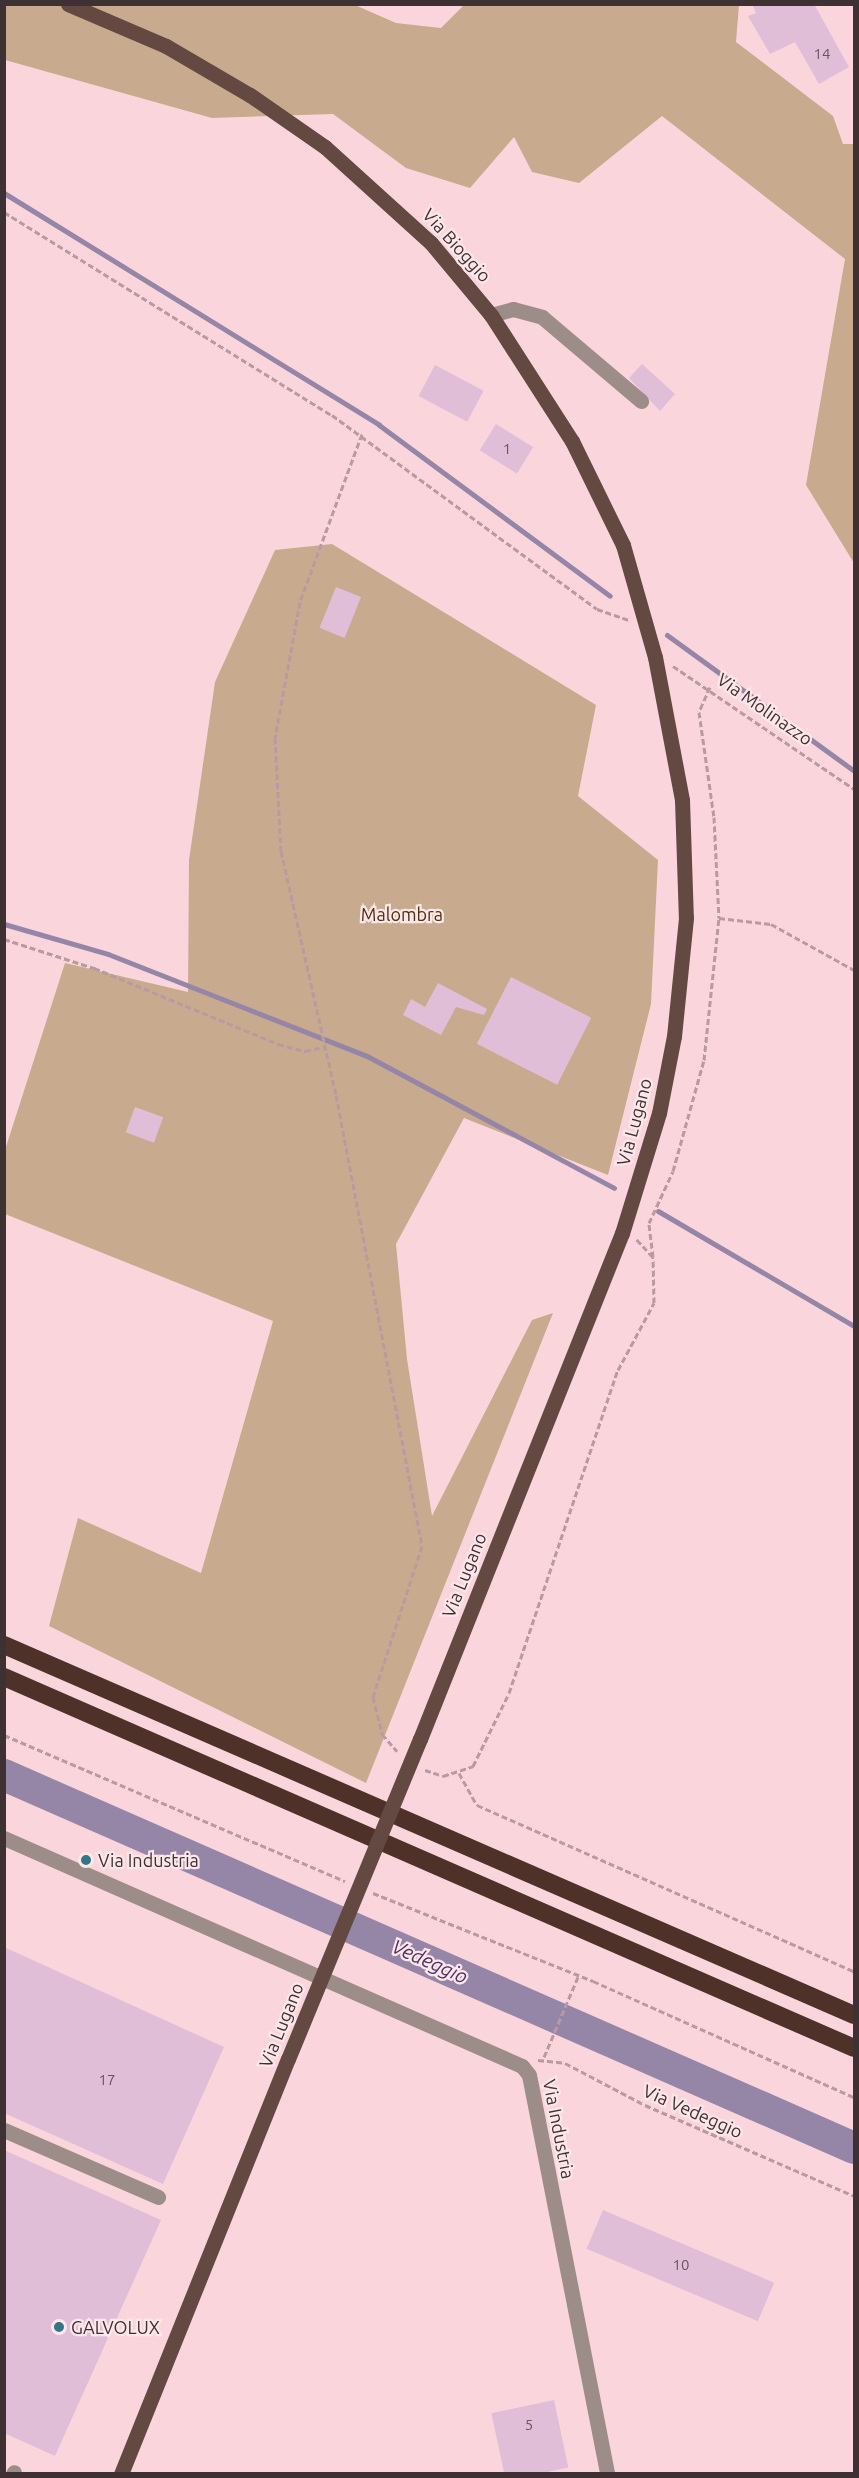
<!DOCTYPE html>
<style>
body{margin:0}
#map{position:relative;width:859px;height:2478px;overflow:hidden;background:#fbd5dc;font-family:Ubuntu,sans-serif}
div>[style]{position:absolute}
.forest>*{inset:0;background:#c8ab8e}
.stream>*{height:5px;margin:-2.5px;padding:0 2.5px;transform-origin:2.5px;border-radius:2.5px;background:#9586a8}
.river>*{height:32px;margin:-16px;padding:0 16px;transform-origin:16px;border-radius:16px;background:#9586a8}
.building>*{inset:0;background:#e1bed7;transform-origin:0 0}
.path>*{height:3px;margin-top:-1.5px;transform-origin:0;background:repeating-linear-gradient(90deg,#b89aa0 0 6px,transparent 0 9px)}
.minor>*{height:15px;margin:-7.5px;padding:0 7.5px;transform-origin:7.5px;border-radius:7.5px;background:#9c8d88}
.major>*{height:15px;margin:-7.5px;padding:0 7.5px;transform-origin:7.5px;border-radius:7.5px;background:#634942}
.highway>*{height:18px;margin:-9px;padding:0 9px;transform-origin:9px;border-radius:9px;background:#4e322a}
.major-bridge>*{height:15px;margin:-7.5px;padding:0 7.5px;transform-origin:7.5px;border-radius:7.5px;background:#634942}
.dots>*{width:16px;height:16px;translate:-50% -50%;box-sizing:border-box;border:3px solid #fee7ea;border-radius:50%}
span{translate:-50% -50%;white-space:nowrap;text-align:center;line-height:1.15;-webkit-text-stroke:4.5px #fee7ea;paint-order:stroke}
.number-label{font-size:15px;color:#68545c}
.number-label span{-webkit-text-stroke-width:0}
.street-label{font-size:18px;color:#3f3033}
.park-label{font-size:18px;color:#4e310b}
.poi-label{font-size:18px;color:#3f3033}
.left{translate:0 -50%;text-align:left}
.water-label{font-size:20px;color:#4c3565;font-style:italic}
.frame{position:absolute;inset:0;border:6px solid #3f3033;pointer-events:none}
</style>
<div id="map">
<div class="forest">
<div style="clip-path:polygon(4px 5px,355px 5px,396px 23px,441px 28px,464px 5px,739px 5px,736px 42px,833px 116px,843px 144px,854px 144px,854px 563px,806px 485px,845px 259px,662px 116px,579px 183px,532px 172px,514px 137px,470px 188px,406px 168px,333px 114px,212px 118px,5px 60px)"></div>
<div style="clip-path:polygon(332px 544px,596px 705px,578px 796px,658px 860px,651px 1004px,608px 1175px,464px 1118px,396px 1244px,407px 1359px,432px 1516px,532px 1320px,553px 1313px,366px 1783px,49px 1626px,78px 1518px,201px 1573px,273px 1321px,5px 1214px,5px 1150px,65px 963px,188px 992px,189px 860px,215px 682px,275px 550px)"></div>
</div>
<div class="stream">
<div style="left:4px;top:193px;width:441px;rotate:31.7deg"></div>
<div style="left:379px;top:425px;width:287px;rotate:36.5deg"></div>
<div style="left:667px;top:635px;width:231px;rotate:36deg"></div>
<div style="left:4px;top:924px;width:108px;rotate:16.1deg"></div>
<div style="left:108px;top:954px;width:278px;rotate:21.5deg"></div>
<div style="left:367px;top:1056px;width:280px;rotate:28.1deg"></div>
<div style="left:658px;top:1211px;width:227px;rotate:30.4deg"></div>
<div style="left:783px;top:2474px;width:8px"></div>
</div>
<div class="river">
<div style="left:4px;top:1775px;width:928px;rotate:23.69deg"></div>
</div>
<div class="building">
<div style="clip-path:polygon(752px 4px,814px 4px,849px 67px,819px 84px,795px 42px,770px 54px,748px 16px,756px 13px)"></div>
<div style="clip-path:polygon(642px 364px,675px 394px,660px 411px,629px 378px)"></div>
<div style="left:435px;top:365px;width:55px;height:35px;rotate:28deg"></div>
<div style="left:496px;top:424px;width:44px;height:31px;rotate:32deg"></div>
<div style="left:336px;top:587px;width:27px;height:44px;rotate:22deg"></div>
<div style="left:511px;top:977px;width:90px;height:75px;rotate:27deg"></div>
<div style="clip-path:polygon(438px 983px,487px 1009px,484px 1015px,456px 1007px,441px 1035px,403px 1015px,411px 999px,425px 1007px)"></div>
<div style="left:135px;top:1107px;width:30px;height:27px;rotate:20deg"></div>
<div style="clip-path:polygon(4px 1947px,224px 2047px,163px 2184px,4px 2113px)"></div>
<div style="clip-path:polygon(4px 2150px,161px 2220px,55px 2456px,4px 2433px)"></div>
<div style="left:603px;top:2210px;width:186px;height:42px;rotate:23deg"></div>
<div style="left:554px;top:2400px;width:69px;height:64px;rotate:78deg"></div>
</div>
<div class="path">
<div style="left:4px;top:212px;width:386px;rotate:31.8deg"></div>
<div style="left:332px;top:415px;width:328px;rotate:36.2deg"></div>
<div style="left:597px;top:609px;width:34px;rotate:19deg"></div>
<div style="left:362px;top:434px;width:179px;rotate:110.3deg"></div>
<div style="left:300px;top:602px;width:138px;rotate:100.4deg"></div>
<div style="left:275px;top:738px;width:113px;rotate:87deg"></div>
<div style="left:281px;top:851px;width:250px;rotate:77.3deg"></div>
<div style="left:336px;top:1095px;width:459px;rotate:79.2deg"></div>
<div style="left:422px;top:1546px;width:159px;rotate:108deg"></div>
<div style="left:373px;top:1697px;width:38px;rotate:76deg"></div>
<div style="left:382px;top:1734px;width:23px;rotate:49deg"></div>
<div style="left:673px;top:666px;width:219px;rotate:34.2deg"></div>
<div style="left:710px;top:687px;width:27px;rotate:114deg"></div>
<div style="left:699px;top:712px;width:106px;rotate:81.9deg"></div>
<div style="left:714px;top:817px;width:101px;rotate:87.2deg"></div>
<div style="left:719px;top:918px;width:52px;rotate:6.6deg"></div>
<div style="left:771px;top:924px;width:95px;rotate:29deg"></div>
<div style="left:4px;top:939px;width:95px;rotate:17.9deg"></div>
<div style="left:94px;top:968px;width:199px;rotate:22.4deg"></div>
<div style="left:278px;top:1044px;width:28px;rotate:15deg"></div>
<div style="left:305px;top:1051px;width:19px;rotate:-12deg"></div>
<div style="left:653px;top:1257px;width:34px;rotate:-97deg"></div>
<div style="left:649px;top:1223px;width:57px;rotate:-65.2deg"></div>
<div style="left:673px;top:1171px;width:115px;rotate:-74.4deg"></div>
<div style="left:704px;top:1060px;width:143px;rotate:-84deg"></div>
<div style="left:4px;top:1735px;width:371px;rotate:23.2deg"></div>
<div style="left:425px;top:1770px;width:19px;rotate:18deg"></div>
<div style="left:443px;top:1776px;width:32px;rotate:-18deg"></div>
<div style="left:473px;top:1766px;width:81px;rotate:-63.7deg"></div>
<div style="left:509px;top:1693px;width:341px;rotate:-71.4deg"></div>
<div style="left:618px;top:1370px;width:76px;rotate:-61.8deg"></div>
<div style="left:654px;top:1303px;width:46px;rotate:-91.2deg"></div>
<div style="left:653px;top:1257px;width:26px;rotate:-133deg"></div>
<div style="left:459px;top:1773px;width:37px;rotate:61deg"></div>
<div style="left:477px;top:1805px;width:412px;rotate:23.8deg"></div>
<div style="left:373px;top:1893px;width:237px;rotate:21.8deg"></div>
<div style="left:593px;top:1981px;width:286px;rotate:24deg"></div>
<div style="left:544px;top:2057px;width:87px;rotate:-67deg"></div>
<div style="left:538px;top:2060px;width:27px;rotate:6deg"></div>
<div style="left:565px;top:2063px;width:90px;rotate:27.7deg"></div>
<div style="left:645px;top:2105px;width:228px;rotate:23.5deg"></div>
</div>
<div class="minor">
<div style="left:491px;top:315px;width:23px;rotate:-15deg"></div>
<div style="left:513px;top:309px;width:30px;rotate:15deg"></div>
<div style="left:542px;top:317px;width:130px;rotate:40.3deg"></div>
<div style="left:4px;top:1838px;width:566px;rotate:23.76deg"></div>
<div style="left:522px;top:2066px;width:11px;rotate:52deg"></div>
<div style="left:529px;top:2075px;width:407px;rotate:78.9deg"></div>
<div style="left:4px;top:2130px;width:168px;rotate:23.5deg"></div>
<div style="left:13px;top:2474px;width:2px;rotate:-63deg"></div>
</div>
<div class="major">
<div style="left:68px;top:4px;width:107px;rotate:23.2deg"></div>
<div style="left:166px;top:46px;width:97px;rotate:30.3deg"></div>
<div style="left:250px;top:95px;width:91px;rotate:34.7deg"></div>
<div style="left:325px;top:147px;width:143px;rotate:42.2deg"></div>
<div style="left:431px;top:243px;width:94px;rotate:50.2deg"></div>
<div style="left:491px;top:315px;width:150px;rotate:57.3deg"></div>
<div style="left:572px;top:441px;width:116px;rotate:63.9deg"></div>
<div style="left:623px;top:545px;width:116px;rotate:74.1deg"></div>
<div style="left:655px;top:657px;width:146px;rotate:79.3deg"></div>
<div style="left:682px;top:800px;width:118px;rotate:88.1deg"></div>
<div style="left:686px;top:918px;width:119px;rotate:95.8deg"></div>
<div style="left:674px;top:1036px;width:78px;rotate:101deg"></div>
<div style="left:659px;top:1113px;width:126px;rotate:107.1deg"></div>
<div style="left:622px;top:1233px;width:545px;rotate:111.76deg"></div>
<div style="left:121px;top:2474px;width:447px;rotate:-68.1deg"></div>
</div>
<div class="highway">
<div style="left:4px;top:1645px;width:927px;rotate:23.52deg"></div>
<div style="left:4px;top:1677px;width:927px;rotate:23.58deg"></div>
</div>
<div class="major-bridge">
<div style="left:288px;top:2059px;width:346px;rotate:-67.6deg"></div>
</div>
<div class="dots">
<div style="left:86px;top:1860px;background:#327785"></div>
<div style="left:59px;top:2327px;background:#327785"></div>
</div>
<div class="number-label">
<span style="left:822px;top:54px">14</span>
<span style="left:507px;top:449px">1</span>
<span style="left:107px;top:2080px">17</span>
<span style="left:681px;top:2265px">10</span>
<span style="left:529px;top:2425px">5</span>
</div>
<div class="street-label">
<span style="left:457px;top:245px;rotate:48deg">Via Bioggio</span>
<span style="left:765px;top:709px;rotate:35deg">Via Molinazzo</span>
<span style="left:634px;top:1122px;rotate:-75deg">Via Lugano</span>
<span style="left:464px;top:1575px;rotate:-68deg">Via Lugano</span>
<span style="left:281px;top:2025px;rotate:-68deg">Via Lugano</span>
<span style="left:693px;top:2111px;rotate:24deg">Via Vedeggio</span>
<span style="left:559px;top:2129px;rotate:79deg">Via Industria</span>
</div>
<div class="park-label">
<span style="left:402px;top:914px">Malombra</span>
</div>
<div class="poi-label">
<span class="left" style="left:98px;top:1860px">Via Industria</span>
<span class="left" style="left:71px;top:2327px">GALVOLUX</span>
</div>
<div class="water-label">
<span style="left:430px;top:1961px;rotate:24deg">Vedeggio</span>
</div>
<div class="frame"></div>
</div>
